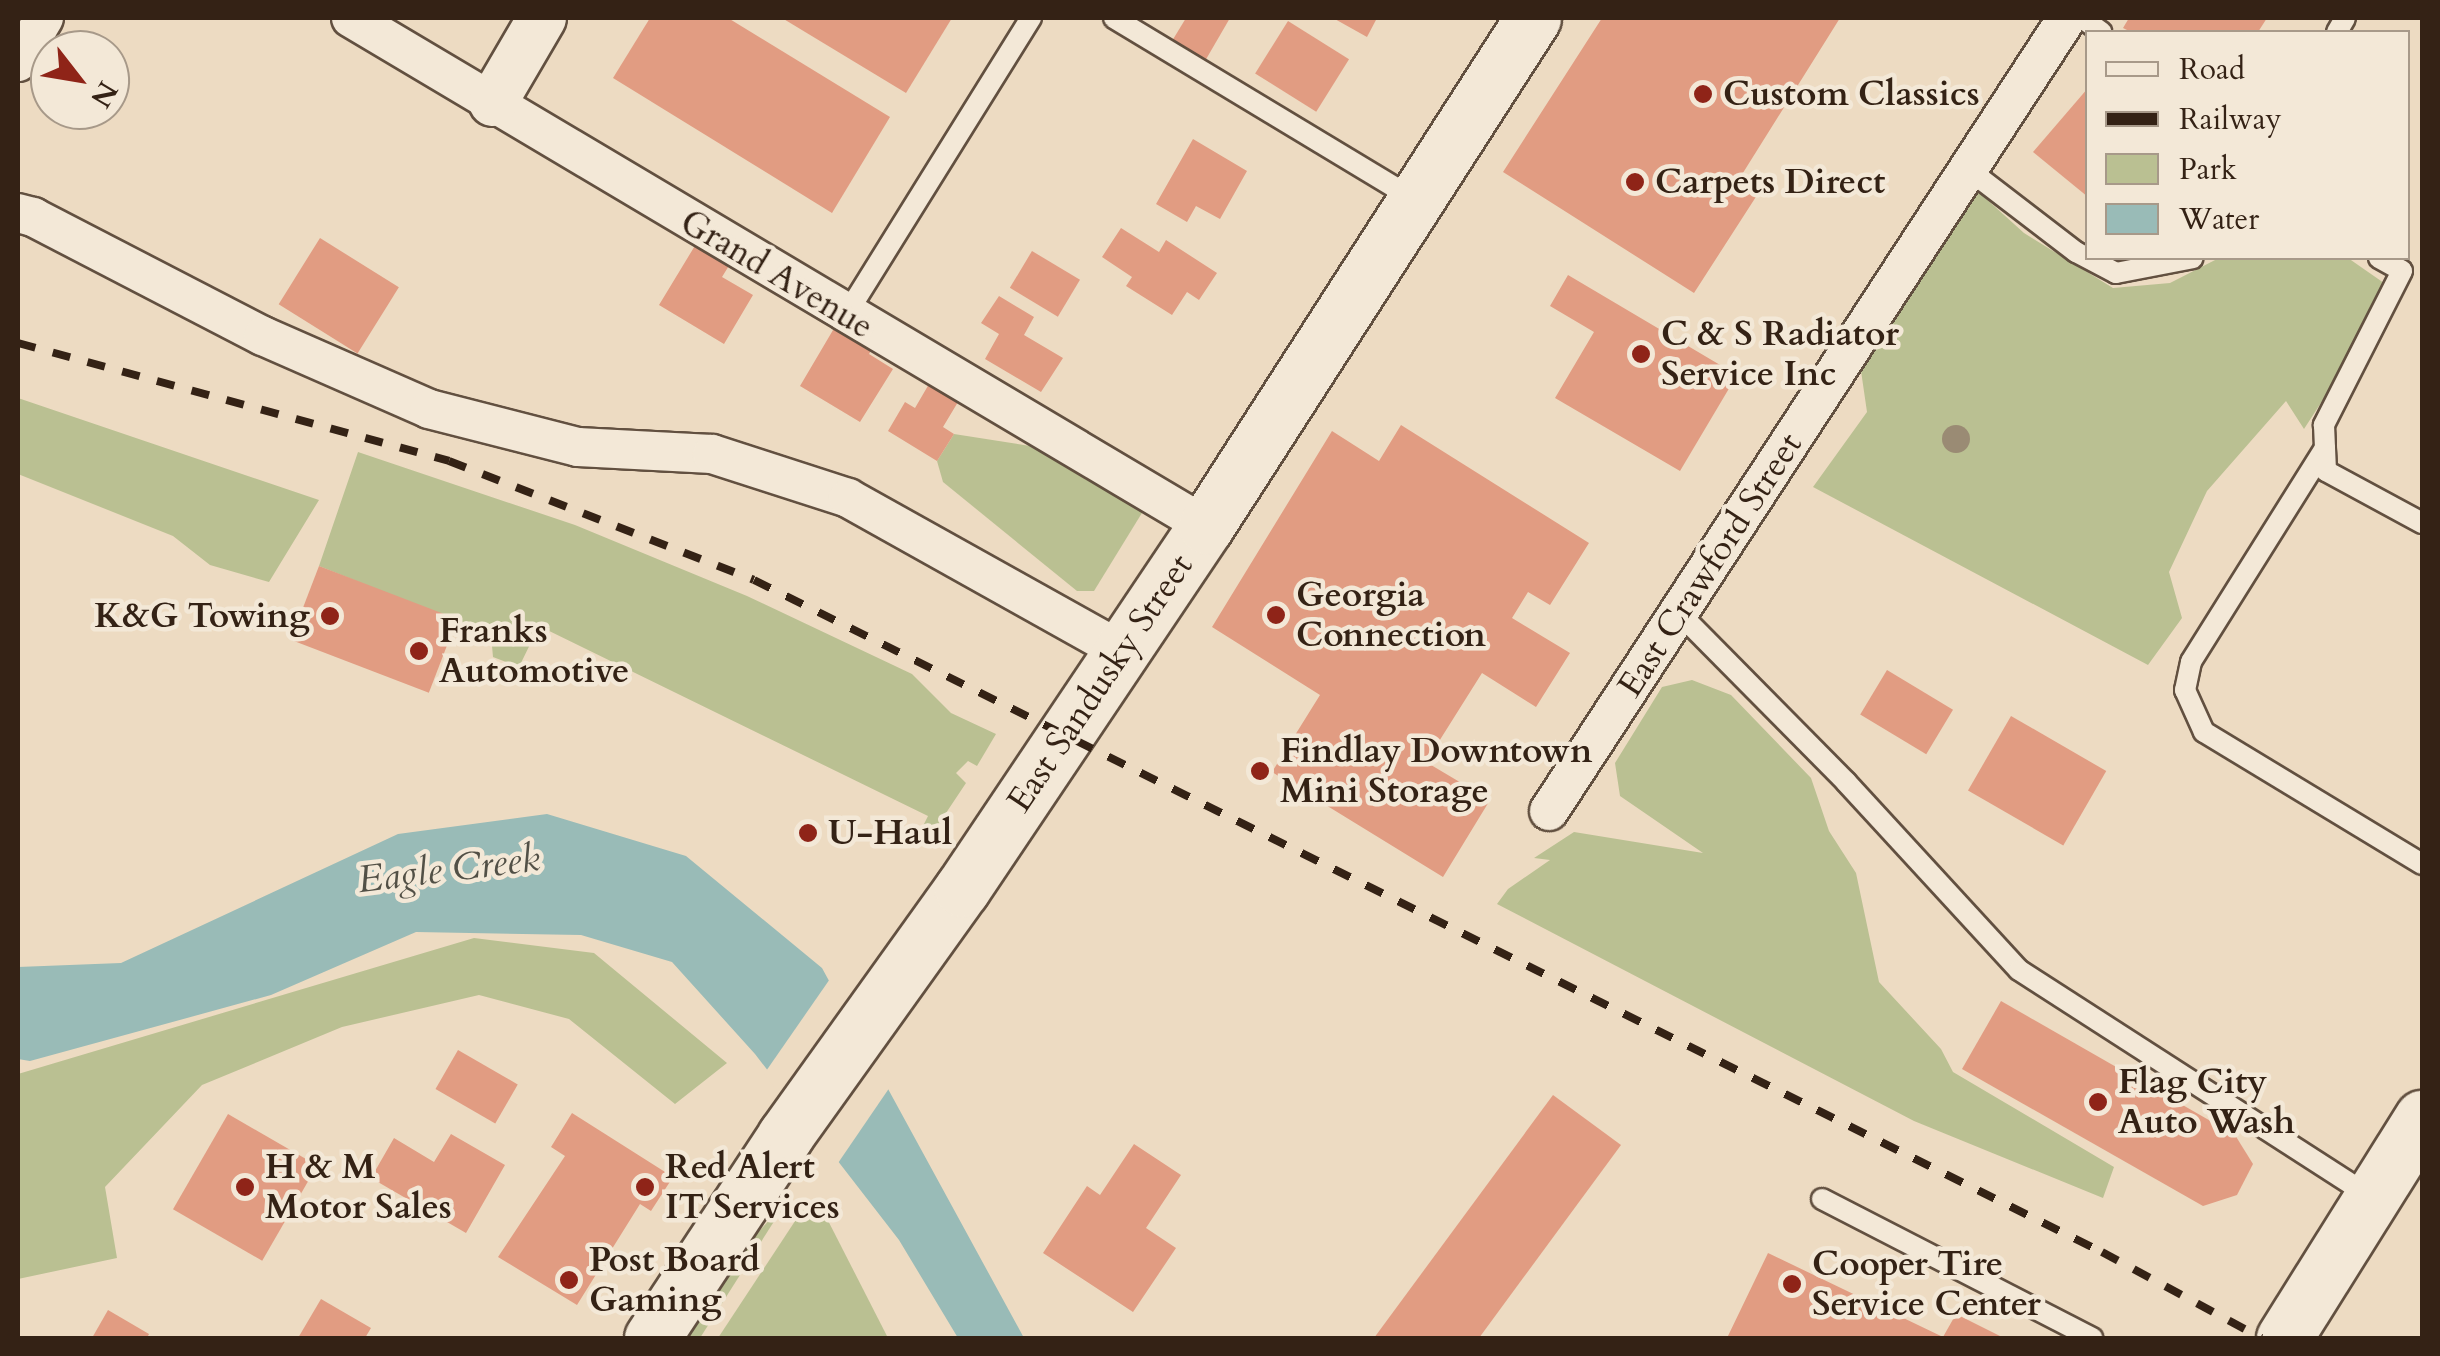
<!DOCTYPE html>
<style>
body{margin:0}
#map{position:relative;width:2440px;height:1356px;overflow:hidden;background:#eddbc2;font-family:Cardo,serif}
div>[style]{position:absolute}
.green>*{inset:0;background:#bac092}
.water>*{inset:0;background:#99bbb7}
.pier>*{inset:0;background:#eddbc2}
.building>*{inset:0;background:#e19c82;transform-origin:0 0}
.roads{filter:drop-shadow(2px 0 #625040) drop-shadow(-2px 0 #625040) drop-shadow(0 2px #625040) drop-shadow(0 -2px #625040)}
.service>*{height:20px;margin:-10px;padding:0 10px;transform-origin:10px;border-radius:10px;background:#f3e8d7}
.minor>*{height:38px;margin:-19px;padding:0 19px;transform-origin:19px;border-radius:19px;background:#f3e8d7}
.tertiary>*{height:48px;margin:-24px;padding:0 24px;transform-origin:24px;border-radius:24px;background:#f3e8d7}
.secondary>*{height:55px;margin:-27.5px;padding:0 27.5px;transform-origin:27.5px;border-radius:27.5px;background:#f3e8d7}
.rail>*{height:8px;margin-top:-4px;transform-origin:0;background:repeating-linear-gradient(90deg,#342215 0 18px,transparent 0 36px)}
.trees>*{width:28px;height:28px;margin:-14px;border-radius:50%;background:#9a8b74}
.dots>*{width:28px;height:28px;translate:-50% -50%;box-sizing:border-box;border:5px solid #f3e8d7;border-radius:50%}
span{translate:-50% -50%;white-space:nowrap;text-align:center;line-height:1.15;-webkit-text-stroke:9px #f3e8d7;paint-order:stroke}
.poi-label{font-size:35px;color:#342215;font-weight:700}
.left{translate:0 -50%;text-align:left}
.right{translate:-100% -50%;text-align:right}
.street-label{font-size:35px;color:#342215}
.water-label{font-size:38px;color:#525046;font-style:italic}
.frame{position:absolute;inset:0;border:20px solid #342215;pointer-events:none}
.legend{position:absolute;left:2085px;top:30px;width:325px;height:230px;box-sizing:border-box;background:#f3e8d7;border:2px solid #a79989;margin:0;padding:12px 18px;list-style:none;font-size:30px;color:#342215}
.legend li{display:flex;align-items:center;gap:20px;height:50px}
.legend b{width:50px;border:2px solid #a79989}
.north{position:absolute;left:30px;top:30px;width:100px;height:100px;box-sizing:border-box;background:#f3e8d7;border:2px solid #a79989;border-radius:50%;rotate:121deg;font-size:28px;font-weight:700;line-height:40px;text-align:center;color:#342215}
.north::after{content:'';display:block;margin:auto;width:35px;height:45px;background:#8f2418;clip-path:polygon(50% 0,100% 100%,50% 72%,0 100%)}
</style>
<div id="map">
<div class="green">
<div style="clip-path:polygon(1973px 187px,2024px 233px,2113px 288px,2170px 283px,2219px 258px,2348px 258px,2394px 290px,2304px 429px,2286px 401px,2207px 491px,2169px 572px,2182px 618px,2148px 665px,1813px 487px,1867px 412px,1860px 364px)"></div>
<div style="clip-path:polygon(18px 398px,319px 500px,269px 582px,210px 565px,173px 536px,18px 474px)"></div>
<div style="clip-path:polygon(954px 434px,1049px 449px,1145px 508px,1094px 591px,1077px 591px,943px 482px,937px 461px)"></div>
<div style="clip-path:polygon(358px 452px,575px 525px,747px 596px,912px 674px,951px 713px,996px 734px,977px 766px,968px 761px,956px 773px,966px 783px,928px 840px,919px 834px,928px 816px,539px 626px,519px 667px,493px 657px,491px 635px,319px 566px)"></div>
<div style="clip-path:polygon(1692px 680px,1731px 695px,1811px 778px,1829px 831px,1856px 873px,1879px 982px,1941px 1049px,1953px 1072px,2114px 1167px,2103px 1198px,1914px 1121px,1497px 904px,1508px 889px,1550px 860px,1534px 858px,1574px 832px,1703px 853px,1620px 796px,1615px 763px,1662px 687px)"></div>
<div style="clip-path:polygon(474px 938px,594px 953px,727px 1063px,675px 1104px,569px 1019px,479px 995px,342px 1027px,202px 1085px,105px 1187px,117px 1258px,18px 1279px,18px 1074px)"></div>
<div style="clip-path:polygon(787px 1201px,700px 1338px,688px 1338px,749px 1242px)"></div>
<div style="clip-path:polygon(818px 1201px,888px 1338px,718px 1338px,801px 1212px)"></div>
</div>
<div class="water">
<div style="clip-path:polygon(547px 814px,686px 856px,822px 968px,1024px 1338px,958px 1338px,899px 1240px,755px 1054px,672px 962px,581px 935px,416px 932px,271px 995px,30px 1061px,18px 1059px,18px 967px,121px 963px,398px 834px)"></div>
</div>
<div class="pier">
<div style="clip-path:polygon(832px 976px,892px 1084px,836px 1166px,764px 1074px)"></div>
</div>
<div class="building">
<div style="clip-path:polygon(650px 18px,728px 18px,890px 117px,832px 213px,613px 78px)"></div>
<div style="clip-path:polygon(782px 18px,952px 18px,906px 93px)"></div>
<div style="clip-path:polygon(1186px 18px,1230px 18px,1205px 61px,1172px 41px)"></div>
<div style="clip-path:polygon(1333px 18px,1377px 18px,1367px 37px)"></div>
<div style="clip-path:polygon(1602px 18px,1840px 18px,1741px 176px,1761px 189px,1694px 293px,1503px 172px)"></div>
<div style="clip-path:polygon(2129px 18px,2267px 18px,2258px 32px,2131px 32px,2123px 28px)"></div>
<div style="left:1288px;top:21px;width:72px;height:62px;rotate:32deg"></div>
<div style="clip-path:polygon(2088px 88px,2088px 197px,2033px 152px)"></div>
<div style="clip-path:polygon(1193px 139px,1247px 171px,1220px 219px,1196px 206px,1187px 222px,1156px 204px)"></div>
<div style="clip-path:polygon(1121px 228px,1159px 252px,1166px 240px,1217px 273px,1199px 300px,1187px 292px,1172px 315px,1126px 286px,1132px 277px,1102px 257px)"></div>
<div style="left:320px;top:238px;width:93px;height:78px;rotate:32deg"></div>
<div style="clip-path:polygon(696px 244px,730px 264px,722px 277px,753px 295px,724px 344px,659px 305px)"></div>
<div style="left:1032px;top:251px;width:56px;height:43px;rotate:31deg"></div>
<div style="clip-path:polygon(1568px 275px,1737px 375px,1680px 471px,1555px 398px,1594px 332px,1550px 306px)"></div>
<div style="clip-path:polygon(999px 296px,1034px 317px,1024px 335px,1063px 358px,1041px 392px,985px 359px,999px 334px,981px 323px)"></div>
<div style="clip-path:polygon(836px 325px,873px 347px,869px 354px,893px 369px,860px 422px,800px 386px)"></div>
<div style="clip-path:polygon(929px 384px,958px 402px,943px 427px,954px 434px,937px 461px,888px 431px,905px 402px,915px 408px)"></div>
<div style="clip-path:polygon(1401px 425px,1589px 543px,1550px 605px,1528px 592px,1512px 618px,1570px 653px,1536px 707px,1482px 673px,1426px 762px,1490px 800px,1443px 877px,1272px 772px,1320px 695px,1212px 627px,1332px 431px,1379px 461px)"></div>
<div style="left:319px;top:566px;width:148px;height:79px;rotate:21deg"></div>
<div style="left:1887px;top:670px;width:77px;height:52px;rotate:31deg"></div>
<div style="left:2011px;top:716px;width:110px;height:86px;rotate:30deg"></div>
<div style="clip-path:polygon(2001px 1001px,2235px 1135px,2253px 1164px,2237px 1195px,2203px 1206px,1962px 1069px)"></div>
<div style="left:458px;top:1050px;width:69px;height:45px;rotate:30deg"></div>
<div style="clip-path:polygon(1553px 1095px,1621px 1145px,1479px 1338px,1374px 1338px)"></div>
<div style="clip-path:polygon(572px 1113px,673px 1177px,651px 1211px,640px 1204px,577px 1305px,498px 1257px,565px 1156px,551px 1147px)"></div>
<div style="left:228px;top:1114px;width:103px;height:110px;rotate:30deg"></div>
<div style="clip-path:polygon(451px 1134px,505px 1165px,466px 1233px,371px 1178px,394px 1138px,434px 1162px)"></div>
<div style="clip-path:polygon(1134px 1144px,1181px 1175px,1146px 1228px,1176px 1248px,1133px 1312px,1043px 1253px,1087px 1186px,1100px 1195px)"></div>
<div style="clip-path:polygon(1768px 1253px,1943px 1337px,1956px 1314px,2004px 1338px,1727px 1338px)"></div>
<div style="clip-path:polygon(321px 1299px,371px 1328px,365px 1338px,298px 1338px)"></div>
<div style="clip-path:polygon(108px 1310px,149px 1334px,147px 1338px,92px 1338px)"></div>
</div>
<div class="roads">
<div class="service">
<div style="left:1114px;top:18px;width:348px;rotate:31.1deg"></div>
<div style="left:2082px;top:18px;width:24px;rotate:36deg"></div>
<div style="left:2337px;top:32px;width:16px;rotate:-60deg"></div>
<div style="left:1969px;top:170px;width:135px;rotate:37.5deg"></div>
<div style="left:2076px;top:252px;width:45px;rotate:27.7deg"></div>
<div style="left:2116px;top:273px;width:78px;rotate:-11deg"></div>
<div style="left:2379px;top:258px;width:26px;rotate:29deg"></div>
<div style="left:2402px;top:271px;width:173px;rotate:116.9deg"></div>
<div style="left:2324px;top:425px;width:46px;rotate:87.5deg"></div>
<div style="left:2326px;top:471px;width:109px;rotate:28.4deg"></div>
<div style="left:846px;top:315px;width:350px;rotate:-58.1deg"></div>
<div style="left:2325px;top:448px;width:252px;rotate:122.1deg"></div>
<div style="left:2191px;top:662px;width:29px;rotate:102deg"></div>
<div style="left:2185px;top:690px;width:46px;rotate:65.7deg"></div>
<div style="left:2204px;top:732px;width:255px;rotate:31.2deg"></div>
<div style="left:1678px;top:612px;width:239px;rotate:45.3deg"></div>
<div style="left:1846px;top:782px;width:255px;rotate:47.4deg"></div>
<div style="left:2019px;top:970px;width:419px;rotate:32.8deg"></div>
<div style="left:1822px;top:1199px;width:304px;rotate:27.2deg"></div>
</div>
<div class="minor">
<div style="left:351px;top:18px;width:995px;rotate:30.72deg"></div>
<div style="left:18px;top:62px;width:51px;rotate:-59.4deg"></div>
<div style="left:18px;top:213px;width:16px;rotate:15deg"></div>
<div style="left:33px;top:217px;width:259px;rotate:27.4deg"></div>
<div style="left:263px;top:336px;width:181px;rotate:23.7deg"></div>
<div style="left:429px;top:409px;width:154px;rotate:14.3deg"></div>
<div style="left:578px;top:447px;width:134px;rotate:3deg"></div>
<div style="left:712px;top:454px;width:143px;rotate:17.9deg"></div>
<div style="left:848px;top:498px;width:314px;rotate:29.2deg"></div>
<div style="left:1549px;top:811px;width:947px;rotate:-56.85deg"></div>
</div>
<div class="tertiary">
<div style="left:493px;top:102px;width:97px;rotate:-59.7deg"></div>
</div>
<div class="secondary">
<div style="left:652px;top:1338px;width:242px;rotate:-56.6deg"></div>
<div style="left:785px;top:1136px;width:304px;rotate:-54.4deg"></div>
<div style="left:962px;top:889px;width:437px;rotate:-56.1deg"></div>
<div style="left:1206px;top:526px;width:604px;rotate:-57.23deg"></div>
<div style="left:2284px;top:1338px;width:260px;rotate:-57.9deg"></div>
</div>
</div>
<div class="rail">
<div style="left:18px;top:343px;width:447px;rotate:15.3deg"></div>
<div style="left:449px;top:461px;width:327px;rotate:21.3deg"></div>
<div style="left:754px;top:580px;width:1506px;rotate:26.5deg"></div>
<div style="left:2102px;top:1252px;width:181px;rotate:28.4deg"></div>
</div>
<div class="trees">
<div style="left:1956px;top:439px"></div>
</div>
<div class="dots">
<div style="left:1703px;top:94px;background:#8f2418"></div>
<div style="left:1635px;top:182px;background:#8f2418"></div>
<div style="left:1641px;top:354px;background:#8f2418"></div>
<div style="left:1276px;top:615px;background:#8f2418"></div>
<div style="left:330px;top:616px;background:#8f2418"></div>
<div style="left:419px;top:651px;background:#8f2418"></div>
<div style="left:1260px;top:771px;background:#8f2418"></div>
<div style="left:808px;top:833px;background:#8f2418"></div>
<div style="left:2098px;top:1102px;background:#8f2418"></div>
<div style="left:245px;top:1187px;background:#8f2418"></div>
<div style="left:645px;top:1187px;background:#8f2418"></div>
<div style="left:569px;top:1280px;background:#8f2418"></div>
<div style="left:1792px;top:1284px;background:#8f2418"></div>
</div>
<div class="poi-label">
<span class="left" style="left:1723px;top:94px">Custom Classics</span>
<span class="left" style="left:1655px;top:182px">Carpets Direct</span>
<span class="left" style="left:1661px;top:354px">C &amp; S Radiator<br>Service Inc</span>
<span class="left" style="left:1296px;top:615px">Georgia<br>Connection</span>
<span class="right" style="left:310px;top:616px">K&amp;G Towing</span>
<span class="left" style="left:439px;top:651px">Franks<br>Automotive</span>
<span class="left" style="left:1280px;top:771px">Findlay Downtown<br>Mini Storage</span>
<span class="left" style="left:828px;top:833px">U-Haul</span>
<span class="left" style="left:2118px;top:1102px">Flag City<br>Auto Wash</span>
<span class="left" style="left:265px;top:1187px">H &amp; M<br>Motor Sales</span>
<span class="left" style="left:665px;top:1187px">Red Alert<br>IT Services</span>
<span class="left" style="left:589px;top:1280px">Post Board<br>Gaming</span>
<span class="left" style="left:1812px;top:1284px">Cooper Tire<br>Service Center</span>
</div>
<div class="street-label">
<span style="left:777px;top:274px;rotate:31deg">Grand Avenue</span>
<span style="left:1710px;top:565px;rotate:-57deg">East Crawford Street</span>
<span style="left:1100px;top:683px;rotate:-56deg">East Sandusky Street</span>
</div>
<div class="water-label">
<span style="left:449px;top:870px;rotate:-7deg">Eagle Creek</span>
</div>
<div class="frame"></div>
<ul class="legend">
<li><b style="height:12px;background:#f3e8d7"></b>Road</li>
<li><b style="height:12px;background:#342215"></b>Railway</li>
<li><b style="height:28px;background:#bac092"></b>Park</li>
<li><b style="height:28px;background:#99bbb7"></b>Water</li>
</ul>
<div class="north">N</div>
</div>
